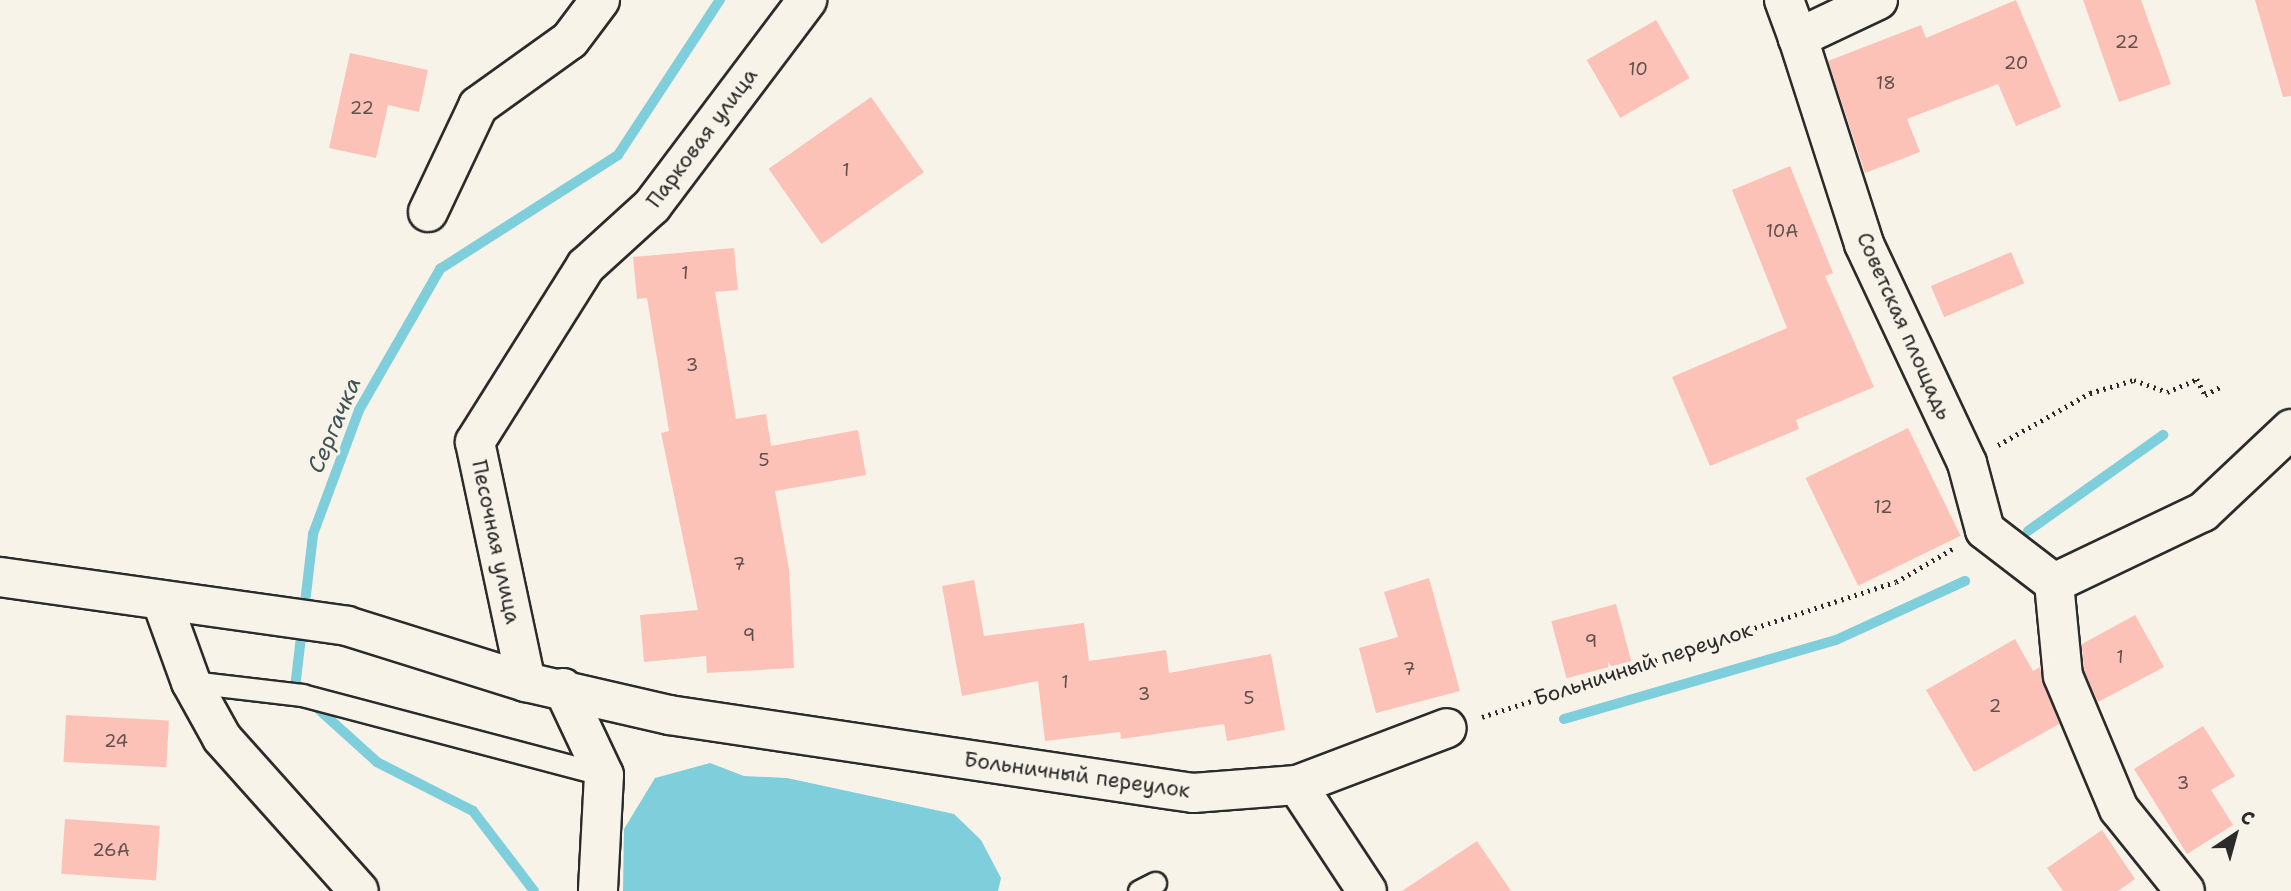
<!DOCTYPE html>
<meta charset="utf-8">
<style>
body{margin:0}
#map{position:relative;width:2291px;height:891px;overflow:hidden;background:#f7f3e8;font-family:"Shantell Sans",sans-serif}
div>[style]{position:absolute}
.water>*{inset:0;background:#7fcedb}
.stream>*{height:10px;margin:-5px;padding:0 5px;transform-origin:5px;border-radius:5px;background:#7fcedb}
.building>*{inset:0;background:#fdc2b7;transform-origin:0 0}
.path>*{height:4.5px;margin-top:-2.25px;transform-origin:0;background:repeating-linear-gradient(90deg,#2b2b2b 0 2px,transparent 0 7px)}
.roads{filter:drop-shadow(2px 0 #2b2b2b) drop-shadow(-2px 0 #2b2b2b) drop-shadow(0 2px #2b2b2b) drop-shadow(0 -2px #2b2b2b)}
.service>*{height:21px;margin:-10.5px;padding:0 10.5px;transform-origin:10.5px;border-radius:10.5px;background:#f7f3e8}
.minor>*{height:38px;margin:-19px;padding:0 19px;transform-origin:19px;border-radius:19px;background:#f7f3e8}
span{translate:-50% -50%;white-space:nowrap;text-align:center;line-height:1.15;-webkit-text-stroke:6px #f7f3e8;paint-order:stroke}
.number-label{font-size:18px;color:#60514e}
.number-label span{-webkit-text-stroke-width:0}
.street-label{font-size:21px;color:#2b2b2b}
.water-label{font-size:23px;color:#405457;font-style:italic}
.north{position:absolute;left:2200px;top:800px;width:70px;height:70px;-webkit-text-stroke:5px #f7f3e8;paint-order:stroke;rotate:36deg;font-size:19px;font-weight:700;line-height:28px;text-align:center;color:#2b2b2b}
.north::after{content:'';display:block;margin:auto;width:24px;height:32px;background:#2b2b2b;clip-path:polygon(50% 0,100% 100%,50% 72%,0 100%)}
</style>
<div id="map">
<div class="water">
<div style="clip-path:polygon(710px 763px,744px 776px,787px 778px,954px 814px,981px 840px,1001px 878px,998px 891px,623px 891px,624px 829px,655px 778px)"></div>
</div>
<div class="stream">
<div style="left:2028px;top:531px;width:166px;rotate:-35.4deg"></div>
<div style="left:1564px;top:719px;width:283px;rotate:-16.2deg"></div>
<div style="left:1836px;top:640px;width:142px;rotate:-24.6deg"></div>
<div style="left:534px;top:891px;width:101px;rotate:-127.3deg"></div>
<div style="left:473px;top:811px;width:108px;rotate:-153deg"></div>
<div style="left:377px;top:762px;width:110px;rotate:-137.9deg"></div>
<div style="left:295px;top:688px;width:155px;rotate:-83.3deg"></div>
<div style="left:313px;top:534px;width:132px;rotate:-69.6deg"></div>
<div style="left:359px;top:410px;width:163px;rotate:-60.1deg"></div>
<div style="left:440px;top:269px;width:211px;rotate:-32.6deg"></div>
<div style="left:618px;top:155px;width:186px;rotate:-56.7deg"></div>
</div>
<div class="building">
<div style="clip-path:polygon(2016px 0,2061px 107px,2016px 126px,1998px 84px,1907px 119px,1920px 152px,1865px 173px,1828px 61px,1921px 25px,1926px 38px)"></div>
<div style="clip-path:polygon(2083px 0,2141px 0,2171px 84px,2119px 102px)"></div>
<div style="clip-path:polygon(2255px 0,2291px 0,2291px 96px,2283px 97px)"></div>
<div style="left:1656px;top:20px;width:67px;height:80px;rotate:60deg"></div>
<div style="clip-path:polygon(350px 53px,428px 70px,419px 112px,388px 105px,376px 158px,329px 148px)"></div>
<div style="left:871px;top:97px;width:92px;height:125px;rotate:55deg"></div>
<div style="clip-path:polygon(1790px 166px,1833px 273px,1825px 276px,1874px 387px,1796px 420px,1799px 429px,1710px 466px,1672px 377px,1787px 328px,1732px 190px)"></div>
<div style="clip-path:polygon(734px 248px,738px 290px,715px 292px,736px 419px,766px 414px,771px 446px,858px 430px,866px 475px,775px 491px,789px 569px,794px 668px,707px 673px,706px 656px,644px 662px,640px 615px,698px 610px,661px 433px,669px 431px,647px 298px,637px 299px,633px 257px)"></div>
<div style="left:2011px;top:252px;width:34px;height:87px;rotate:67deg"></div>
<div style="left:1908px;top:428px;width:120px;height:114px;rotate:64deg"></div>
<div style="clip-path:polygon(1429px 578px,1460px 691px,1376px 713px,1359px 648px,1398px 637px,1384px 592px)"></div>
<div style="clip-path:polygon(974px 580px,984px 636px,1084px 623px,1089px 661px,1166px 650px,1169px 673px,1271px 654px,1285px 730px,1227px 741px,1224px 724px,1121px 739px,1120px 732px,1045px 741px,1038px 681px,962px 696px,942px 586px)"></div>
<div style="left:1616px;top:604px;width:59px;height:67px;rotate:75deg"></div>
<div style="clip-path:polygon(2135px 615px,2164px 667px,2098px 702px,2084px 671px,2082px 644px)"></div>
<div style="clip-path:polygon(2015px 639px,2033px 671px,2040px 667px,2059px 724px,1974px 772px,1926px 690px)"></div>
<div style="left:66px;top:715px;width:103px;height:47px;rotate:3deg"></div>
<div style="clip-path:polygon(2203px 726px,2235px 776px,2211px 790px,2233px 825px,2187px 854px,2134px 769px)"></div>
<div style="left:65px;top:819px;width:95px;height:55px;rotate:4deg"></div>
<div style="clip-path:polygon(2102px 830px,2135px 879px,2118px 891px,2063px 891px,2047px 868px)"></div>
<div style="clip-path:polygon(1477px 841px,1511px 891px,1402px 891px)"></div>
</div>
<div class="path">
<div style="left:1998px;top:445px;width:106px;rotate:-29.5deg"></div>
<div style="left:2090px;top:393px;width:46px;rotate:-16.5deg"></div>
<div style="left:2134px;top:380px;width:35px;rotate:20deg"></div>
<div style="left:2167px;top:392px;width:33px;rotate:-23deg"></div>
<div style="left:2197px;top:379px;width:18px;rotate:63deg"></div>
<div style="left:2205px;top:395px;width:17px;rotate:-28deg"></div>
<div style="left:1482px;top:717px;width:435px;rotate:-18.1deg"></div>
<div style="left:1896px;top:582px;width:67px;rotate:-30.4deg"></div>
</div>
<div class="roads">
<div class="service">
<div style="left:191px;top:682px;width:112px;rotate:6.7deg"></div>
<div style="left:302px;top:695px;width:312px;rotate:14.8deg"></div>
<div style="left:1139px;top:891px;width:18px;rotate:-27deg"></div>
</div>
<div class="minor">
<div style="left:1784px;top:0;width:40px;rotate:69.8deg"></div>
<div style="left:1878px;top:0;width:89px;rotate:154.6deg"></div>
<div style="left:1798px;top:38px;width:216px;rotate:72.2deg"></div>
<div style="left:1864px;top:244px;width:242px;rotate:64.8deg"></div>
<div style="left:1967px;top:463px;width:69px;rotate:75deg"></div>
<div style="left:1985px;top:530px;width:87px;rotate:37.5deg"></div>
<div style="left:428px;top:212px;width:117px;rotate:-64.7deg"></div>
<div style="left:478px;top:106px;width:113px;rotate:-35.7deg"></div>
<div style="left:570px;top:40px;width:50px;rotate:-53.1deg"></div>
<div style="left:0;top:577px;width:350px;rotate:8deg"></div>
<div style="left:347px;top:626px;width:188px;rotate:17.4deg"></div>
<div style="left:526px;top:682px;width:147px;rotate:13deg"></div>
<div style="left:669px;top:715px;width:530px;rotate:8.47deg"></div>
<div style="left:1193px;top:793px;width:104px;rotate:-4.4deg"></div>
<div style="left:1297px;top:785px;width:160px;rotate:-20.8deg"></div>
<div style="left:2054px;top:583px;width:93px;rotate:84.5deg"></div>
<div style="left:2063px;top:676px;width:144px;rotate:67.2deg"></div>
<div style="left:2119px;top:809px;width:105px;rotate:51.2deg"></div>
<div style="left:2054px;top:583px;width:165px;rotate:-25.5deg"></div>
<div style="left:2203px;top:512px;width:121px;rotate:-43.3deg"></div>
<div style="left:162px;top:602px;width:85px;rotate:70.1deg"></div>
<div style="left:191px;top:682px;width:64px;rotate:61deg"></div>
<div style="left:222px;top:738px;width:205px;rotate:48.2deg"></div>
<div style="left:526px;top:682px;width:245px;rotate:-102deg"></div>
<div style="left:475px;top:442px;width:208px;rotate:-57.8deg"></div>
<div style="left:586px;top:266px;width:89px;rotate:-42.3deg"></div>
<div style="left:652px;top:206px;width:258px;rotate:-53deg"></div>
<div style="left:563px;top:688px;width:96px;rotate:64.8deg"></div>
<div style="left:604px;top:775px;width:116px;rotate:93deg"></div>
<div style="left:1297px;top:785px;width:127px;rotate:56.6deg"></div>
</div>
</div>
<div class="number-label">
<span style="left:2127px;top:42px">22</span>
<span style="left:2016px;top:63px">20</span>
<span style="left:1638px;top:69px">10</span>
<span style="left:1886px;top:83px">18</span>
<span style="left:362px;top:108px">22</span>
<span style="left:846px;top:170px">1</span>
<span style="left:1782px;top:231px">10А</span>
<span style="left:685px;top:273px">1</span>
<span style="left:692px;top:365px">3</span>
<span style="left:764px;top:460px">5</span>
<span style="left:1883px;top:507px">12</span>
<span style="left:739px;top:564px">7</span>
<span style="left:749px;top:635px">9</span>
<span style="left:1591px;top:641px">9</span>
<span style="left:2120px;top:657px">1</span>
<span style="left:1409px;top:669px">7</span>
<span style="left:1065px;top:682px">1</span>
<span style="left:1144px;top:694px">3</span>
<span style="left:1249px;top:698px">5</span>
<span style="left:1995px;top:706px">2</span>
<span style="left:116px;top:741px">24</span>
<span style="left:2183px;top:783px">3</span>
<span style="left:111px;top:850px">26А</span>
</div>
<div class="street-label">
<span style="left:702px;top:138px;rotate:-53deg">Парковая улица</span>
<span style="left:1904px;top:326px;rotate:66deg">Советская площадь</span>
<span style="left:496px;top:542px;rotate:78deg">Песочная улица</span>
<span style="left:1643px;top:664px;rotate:-18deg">Больничный переулок</span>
<span style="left:1077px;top:775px;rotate:8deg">Больничный переулок</span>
</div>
<div class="water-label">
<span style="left:334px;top:425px;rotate:-67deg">Сергачка</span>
</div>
<div class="north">С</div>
</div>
